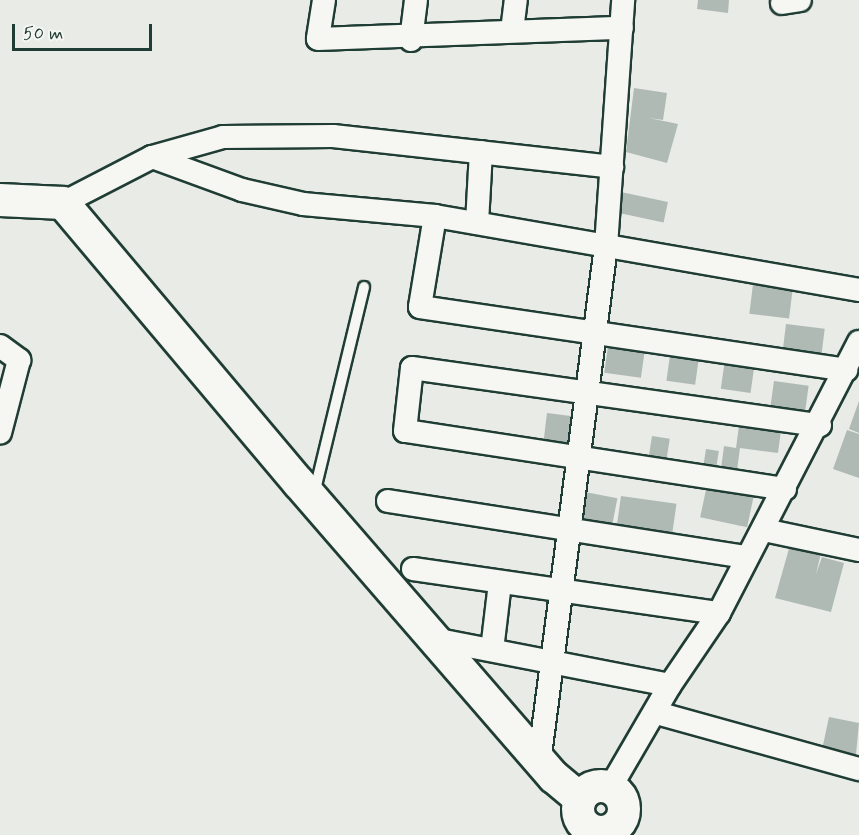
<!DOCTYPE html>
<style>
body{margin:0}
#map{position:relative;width:859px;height:835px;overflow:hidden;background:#e9ebe7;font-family:Mynerve,sans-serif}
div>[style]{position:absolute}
.building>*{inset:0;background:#b0bab5;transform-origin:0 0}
.roads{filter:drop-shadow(2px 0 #1f3d34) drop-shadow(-2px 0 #1f3d34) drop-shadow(0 2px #1f3d34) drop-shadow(0 -2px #1f3d34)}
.lane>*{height:10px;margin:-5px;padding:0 5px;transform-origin:5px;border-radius:5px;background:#f6f6f2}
.street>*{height:22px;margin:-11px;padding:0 11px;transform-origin:11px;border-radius:11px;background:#f6f6f2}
.secondary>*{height:32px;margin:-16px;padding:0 16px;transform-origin:16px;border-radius:16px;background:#f6f6f2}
.secondary>.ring{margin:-16px;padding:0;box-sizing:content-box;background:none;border:32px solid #f6f6f2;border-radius:50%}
span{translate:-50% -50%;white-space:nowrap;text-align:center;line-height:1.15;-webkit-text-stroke:5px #f6f6f2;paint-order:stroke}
.scale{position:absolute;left:12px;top:24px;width:140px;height:27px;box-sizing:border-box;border:3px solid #1f3d34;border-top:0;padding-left:8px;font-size:18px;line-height:21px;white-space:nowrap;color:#1f3d34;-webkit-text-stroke:4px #f6f6f2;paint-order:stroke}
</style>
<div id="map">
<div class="building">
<div style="clip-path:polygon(698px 0,729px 0,728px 13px,697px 9px)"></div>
<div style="clip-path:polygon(634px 88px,667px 93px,663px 120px,649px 118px,678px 124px,667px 163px,626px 152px)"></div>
<div style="left:621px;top:192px;width:48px;height:21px;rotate:12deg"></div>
<div style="left:754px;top:276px;width:40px;height:38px;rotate:7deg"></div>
<div style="left:786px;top:324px;width:39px;height:30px;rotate:7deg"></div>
<div style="left:609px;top:339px;width:37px;height:34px;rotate:8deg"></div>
<div style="left:671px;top:348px;width:29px;height:33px;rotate:8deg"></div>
<div style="left:725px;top:359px;width:30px;height:30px;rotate:8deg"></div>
<div style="left:774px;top:381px;width:35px;height:32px;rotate:8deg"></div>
<div style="clip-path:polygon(859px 401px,859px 433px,849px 429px)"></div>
<div style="left:547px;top:413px;width:32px;height:34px;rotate:7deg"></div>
<div style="clip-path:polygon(740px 418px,782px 423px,778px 453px,740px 448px,736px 478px,720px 476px,724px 446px,736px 448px)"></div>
<div style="clip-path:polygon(847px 430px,859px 434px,859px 478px,833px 469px)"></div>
<div style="left:652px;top:436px;width:18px;height:26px;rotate:9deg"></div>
<div style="left:706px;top:449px;width:13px;height:24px;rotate:9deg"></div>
<div style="left:707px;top:485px;width:48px;height:33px;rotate:12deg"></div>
<div style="left:585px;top:492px;width:33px;height:30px;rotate:11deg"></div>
<div style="left:621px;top:496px;width:56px;height:33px;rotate:8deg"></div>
<div style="clip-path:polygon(790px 545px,821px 553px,816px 574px,822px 557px,844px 563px,831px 612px,775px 598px)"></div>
<div style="clip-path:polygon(829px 717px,859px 723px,855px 765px,820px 759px)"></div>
</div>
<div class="roads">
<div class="lane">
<div style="left:314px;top:494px;width:213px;rotate:-76.4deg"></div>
</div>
<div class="street">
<div style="left:324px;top:0;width:39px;rotate:99deg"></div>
<div style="left:318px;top:39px;width:304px;rotate:-2.1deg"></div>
<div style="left:782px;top:3px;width:18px;rotate:-9deg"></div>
<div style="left:512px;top:31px;width:31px;rotate:-83deg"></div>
<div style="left:411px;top:40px;width:40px;rotate:-82.9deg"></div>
<div style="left:152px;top:157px;width:96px;rotate:20.1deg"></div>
<div style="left:242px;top:190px;width:63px;rotate:12.9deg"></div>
<div style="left:303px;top:204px;width:133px;rotate:5.2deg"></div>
<div style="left:435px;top:216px;width:430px;rotate:9.9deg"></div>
<div style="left:63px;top:203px;width:100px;rotate:-27.3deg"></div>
<div style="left:152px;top:157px;width:74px;rotate:-15.7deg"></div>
<div style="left:223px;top:137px;width:110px;rotate:-0.5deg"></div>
<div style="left:333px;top:136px;width:281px;rotate:6.3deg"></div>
<div style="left:435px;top:216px;width:92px;rotate:99.4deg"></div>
<div style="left:420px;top:307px;width:431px;rotate:8.4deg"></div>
<div style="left:477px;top:223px;width:71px;rotate:-86.8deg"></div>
<div style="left:0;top:346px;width:24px;rotate:36deg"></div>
<div style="left:19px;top:360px;width:75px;rotate:104.6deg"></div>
<div style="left:785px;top:489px;width:384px;rotate:-171.3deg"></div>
<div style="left:405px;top:431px;width:63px;rotate:-83.7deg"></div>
<div style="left:412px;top:368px;width:412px;rotate:8deg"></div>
<div style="left:388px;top:501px;width:361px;rotate:8.9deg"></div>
<div style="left:764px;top:530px;width:97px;rotate:11.9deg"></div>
<div style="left:413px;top:569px;width:309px;rotate:8.2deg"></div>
<div style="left:438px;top:640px;width:236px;rotate:11deg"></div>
<div style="left:492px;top:650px;width:67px;rotate:-83.2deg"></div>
<div style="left:657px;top:713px;width:210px;rotate:15.5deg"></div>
<div style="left:540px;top:755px;width:513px;rotate:-82.61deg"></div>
<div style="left:606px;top:246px;width:247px;rotate:-86deg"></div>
<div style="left:610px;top:788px;width:119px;rotate:-59.8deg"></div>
<div style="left:670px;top:685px;width:87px;rotate:-55.8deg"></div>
<div style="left:719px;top:613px;width:305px;rotate:-62.7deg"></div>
<div style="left:595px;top:835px;width:4px;rotate:-76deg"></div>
</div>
<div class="secondary">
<div style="left:0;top:200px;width:63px;rotate:2.7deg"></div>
<div style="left:63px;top:203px;width:366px;rotate:49.9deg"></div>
<div style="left:299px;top:483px;width:389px;rotate:49.1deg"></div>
<div style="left:554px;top:777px;width:34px;rotate:40deg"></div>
<div class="ring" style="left:578px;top:786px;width:14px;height:14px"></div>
</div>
</div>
<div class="scale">50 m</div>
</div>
